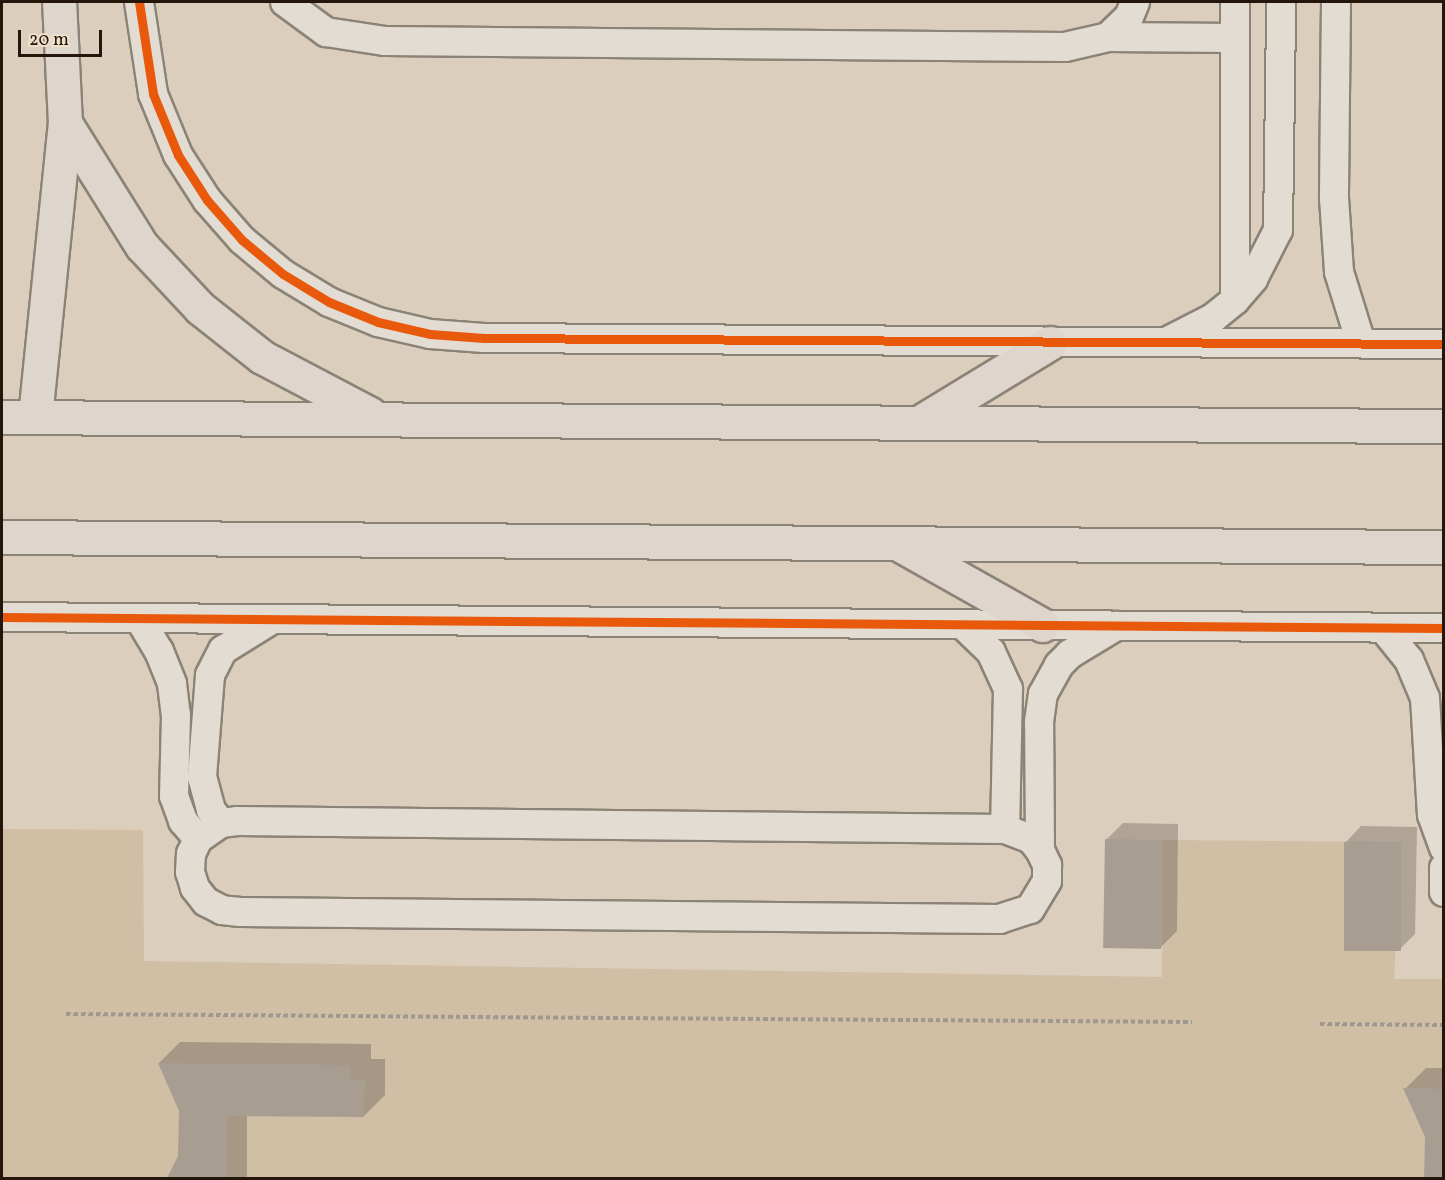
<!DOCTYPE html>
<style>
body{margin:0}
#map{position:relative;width:1445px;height:1180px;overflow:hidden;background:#dbcebc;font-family:Vollkorn,serif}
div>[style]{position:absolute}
.green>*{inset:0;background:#d0bea5}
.shadow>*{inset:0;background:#0003}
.building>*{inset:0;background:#a79e91;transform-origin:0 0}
.path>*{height:4px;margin-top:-2px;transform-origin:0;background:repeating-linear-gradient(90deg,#9f9891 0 4.5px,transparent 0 7.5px)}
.roads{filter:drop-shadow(2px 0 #8c8377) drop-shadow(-2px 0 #8c8377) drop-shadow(0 2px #8c8377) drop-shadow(0 -2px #8c8377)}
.minor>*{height:28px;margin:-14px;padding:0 14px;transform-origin:14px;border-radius:14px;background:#e3dcd3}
.major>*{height:33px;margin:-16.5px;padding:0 16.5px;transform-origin:16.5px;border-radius:16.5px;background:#ded6cc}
.cycleway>*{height:9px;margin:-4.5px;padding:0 4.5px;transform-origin:4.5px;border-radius:4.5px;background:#e8590c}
span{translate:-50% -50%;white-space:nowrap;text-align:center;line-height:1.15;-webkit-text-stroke:6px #f0e1cb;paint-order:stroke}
.frame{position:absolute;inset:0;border:3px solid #25160b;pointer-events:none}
.scale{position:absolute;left:18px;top:30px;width:84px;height:27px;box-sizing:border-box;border:3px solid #25160b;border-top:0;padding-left:8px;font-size:18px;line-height:21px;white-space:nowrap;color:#25160b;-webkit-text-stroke:4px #f0e1cb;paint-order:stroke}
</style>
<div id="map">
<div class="green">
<div style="clip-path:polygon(2px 829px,143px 830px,144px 961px,1162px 977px,1163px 840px,1401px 842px,1394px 979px,1443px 979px,1443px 1178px,2px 1178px)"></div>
</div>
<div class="shadow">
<div style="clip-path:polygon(1123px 823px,1178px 824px,1177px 931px,1161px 947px,1107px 839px)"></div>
<div style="clip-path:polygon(1361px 826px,1417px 827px,1415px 934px,1399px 950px,1345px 843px)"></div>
<div style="clip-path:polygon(180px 1042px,371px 1044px,371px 1059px,385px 1059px,385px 1095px,364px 1116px,247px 1114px,247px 1178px,169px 1178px,180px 1156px,180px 1110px,159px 1063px)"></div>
<div style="clip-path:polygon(1426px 1068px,1444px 1068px,1444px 1178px,1425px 1178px,1426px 1136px,1405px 1089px)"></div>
</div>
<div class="building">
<div style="left:1105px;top:839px;width:58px;height:109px;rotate:1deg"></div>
<div style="left:1344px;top:842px;width:57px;height:109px"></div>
<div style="clip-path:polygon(158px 1063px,350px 1065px,350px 1080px,365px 1080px,364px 1117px,227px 1116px,227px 1178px,167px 1178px,178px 1156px,179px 1111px)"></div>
<div style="clip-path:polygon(1403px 1088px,1444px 1089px,1444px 1178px,1424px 1178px,1425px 1137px)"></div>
</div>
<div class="path">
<div style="left:66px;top:1014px;width:1126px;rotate:0.41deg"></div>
<div style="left:1320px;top:1024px;width:124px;rotate:0.5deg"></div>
</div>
<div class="roads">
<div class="minor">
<div style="left:139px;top:2px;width:93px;rotate:81.3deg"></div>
<div style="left:153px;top:94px;width:66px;rotate:67.7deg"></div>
<div style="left:178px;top:155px;width:54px;rotate:57.2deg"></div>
<div style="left:207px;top:200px;width:53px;rotate:48.8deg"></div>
<div style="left:242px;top:240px;width:53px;rotate:39.7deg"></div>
<div style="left:283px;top:274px;width:54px;rotate:31.3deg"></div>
<div style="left:329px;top:302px;width:53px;rotate:22.2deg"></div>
<div style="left:378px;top:322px;width:53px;rotate:13deg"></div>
<div style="left:430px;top:334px;width:54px;rotate:4.2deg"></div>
<div style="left:484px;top:338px;width:960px;rotate:0.36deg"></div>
<div style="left:285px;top:2px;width:51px;rotate:36.2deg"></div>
<div style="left:326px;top:32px;width:60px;rotate:8.7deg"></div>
<div style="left:385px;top:41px;width:680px;rotate:0.51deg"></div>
<div style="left:1065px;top:47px;width:44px;rotate:-13.1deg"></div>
<div style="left:1108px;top:37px;width:29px;rotate:-44deg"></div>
<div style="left:1129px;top:17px;width:16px;rotate:-68deg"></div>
<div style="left:1336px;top:2px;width:196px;rotate:90.6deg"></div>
<div style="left:1334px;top:198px;width:74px;rotate:86.1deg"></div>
<div style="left:1339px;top:272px;width:74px;rotate:72.8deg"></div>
<div style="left:1108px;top:37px;width:127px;rotate:0.5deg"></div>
<div style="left:1235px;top:300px;width:298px;rotate:-90deg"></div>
<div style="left:1168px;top:341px;width:51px;rotate:-27.1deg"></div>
<div style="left:1213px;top:318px;width:28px;rotate:-39deg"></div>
<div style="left:1235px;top:300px;width:28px;rotate:-49deg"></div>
<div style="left:1253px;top:279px;width:55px;rotate:-63deg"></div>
<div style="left:1278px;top:230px;width:228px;rotate:-89.2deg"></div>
<div style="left:2px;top:617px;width:1442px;rotate:0.44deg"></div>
<div style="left:139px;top:618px;width:39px;rotate:59deg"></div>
<div style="left:159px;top:651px;width:35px;rotate:68deg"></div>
<div style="left:172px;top:684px;width:31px;rotate:83deg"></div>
<div style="left:176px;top:715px;width:81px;rotate:91.4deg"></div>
<div style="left:174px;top:796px;width:27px;rotate:70deg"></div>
<div style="left:183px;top:821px;width:23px;rotate:50deg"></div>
<div style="left:962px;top:624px;width:40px;rotate:44deg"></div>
<div style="left:991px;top:652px;width:41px;rotate:65.3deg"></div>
<div style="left:1008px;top:689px;width:140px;rotate:91.2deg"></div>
<div style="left:1383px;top:628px;width:41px;rotate:50.9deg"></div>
<div style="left:1409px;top:660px;width:41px;rotate:67.2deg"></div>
<div style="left:1425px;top:698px;width:117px;rotate:86.6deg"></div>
<div style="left:1432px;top:815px;width:35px;rotate:70deg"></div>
<div style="left:237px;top:821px;width:768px;rotate:0.6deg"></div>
<div style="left:1005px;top:829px;width:28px;rotate:21deg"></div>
<div style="left:1031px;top:839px;width:14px;rotate:51deg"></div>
<div style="left:1040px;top:850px;width:17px;rotate:65deg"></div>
<div style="left:1047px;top:865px;width:16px;rotate:90deg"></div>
<div style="left:1047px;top:881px;width:33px;rotate:121deg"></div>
<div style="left:1030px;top:909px;width:32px;rotate:162deg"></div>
<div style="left:1000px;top:919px;width:760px;rotate:-179.47deg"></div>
<div style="left:240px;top:912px;width:18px;rotate:-174deg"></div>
<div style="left:222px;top:910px;width:18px;rotate:-153deg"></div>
<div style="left:206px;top:902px;width:18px;rotate:-128deg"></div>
<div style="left:195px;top:888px;width:17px;rotate:-107deg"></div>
<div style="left:190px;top:872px;width:18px;rotate:-87deg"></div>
<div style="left:191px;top:854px;width:17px;rotate:-65deg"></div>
<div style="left:198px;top:839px;width:28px;rotate:-35deg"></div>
<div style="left:221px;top:823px;width:16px;rotate:-7deg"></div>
<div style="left:221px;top:823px;width:16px;rotate:-128deg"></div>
<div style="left:211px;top:810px;width:34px;rotate:-105deg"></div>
<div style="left:202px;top:777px;width:102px;rotate:-85.5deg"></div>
<div style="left:210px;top:675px;width:28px;rotate:-63deg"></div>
<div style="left:223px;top:650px;width:57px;rotate:-32deg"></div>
<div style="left:1040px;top:850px;width:128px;rotate:-90.4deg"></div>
<div style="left:1039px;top:722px;width:28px;rotate:-82deg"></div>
<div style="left:1043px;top:694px;width:33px;rotate:-61deg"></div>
<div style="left:1059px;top:665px;width:16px;rotate:-45deg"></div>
<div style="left:1070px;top:654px;width:54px;rotate:-31.3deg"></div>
<div style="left:1444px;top:868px;width:24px;rotate:90deg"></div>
</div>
<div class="major">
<div style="left:65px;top:123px;width:145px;rotate:58deg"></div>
<div style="left:142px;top:246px;width:85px;rotate:46.9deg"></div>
<div style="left:200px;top:308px;width:79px;rotate:38.3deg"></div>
<div style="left:262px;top:357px;width:122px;rotate:27.8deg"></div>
<div style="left:2px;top:417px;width:1442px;rotate:0.36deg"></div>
<div style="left:35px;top:417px;width:296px;rotate:-84.2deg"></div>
<div style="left:65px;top:123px;width:121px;rotate:-92.8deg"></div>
<div style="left:920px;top:422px;width:152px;rotate:-31.3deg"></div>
<div style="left:2px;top:537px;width:1442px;rotate:0.4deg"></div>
<div style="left:902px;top:546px;width:161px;rotate:29.4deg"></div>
</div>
</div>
<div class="cycleway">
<div style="left:139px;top:2px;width:93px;rotate:81.3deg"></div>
<div style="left:153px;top:94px;width:66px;rotate:67.7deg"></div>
<div style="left:178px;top:155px;width:54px;rotate:57.2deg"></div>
<div style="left:207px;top:200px;width:53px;rotate:48.8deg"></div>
<div style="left:242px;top:240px;width:53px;rotate:39.7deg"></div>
<div style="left:283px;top:274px;width:54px;rotate:31.3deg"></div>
<div style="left:329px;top:302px;width:53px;rotate:22.2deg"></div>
<div style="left:378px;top:322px;width:53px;rotate:13deg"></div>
<div style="left:430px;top:334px;width:54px;rotate:4.2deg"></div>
<div style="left:484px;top:338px;width:960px;rotate:0.36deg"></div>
<div style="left:2px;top:617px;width:1442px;rotate:0.44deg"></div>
</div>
<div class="frame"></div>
<div class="scale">20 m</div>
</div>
